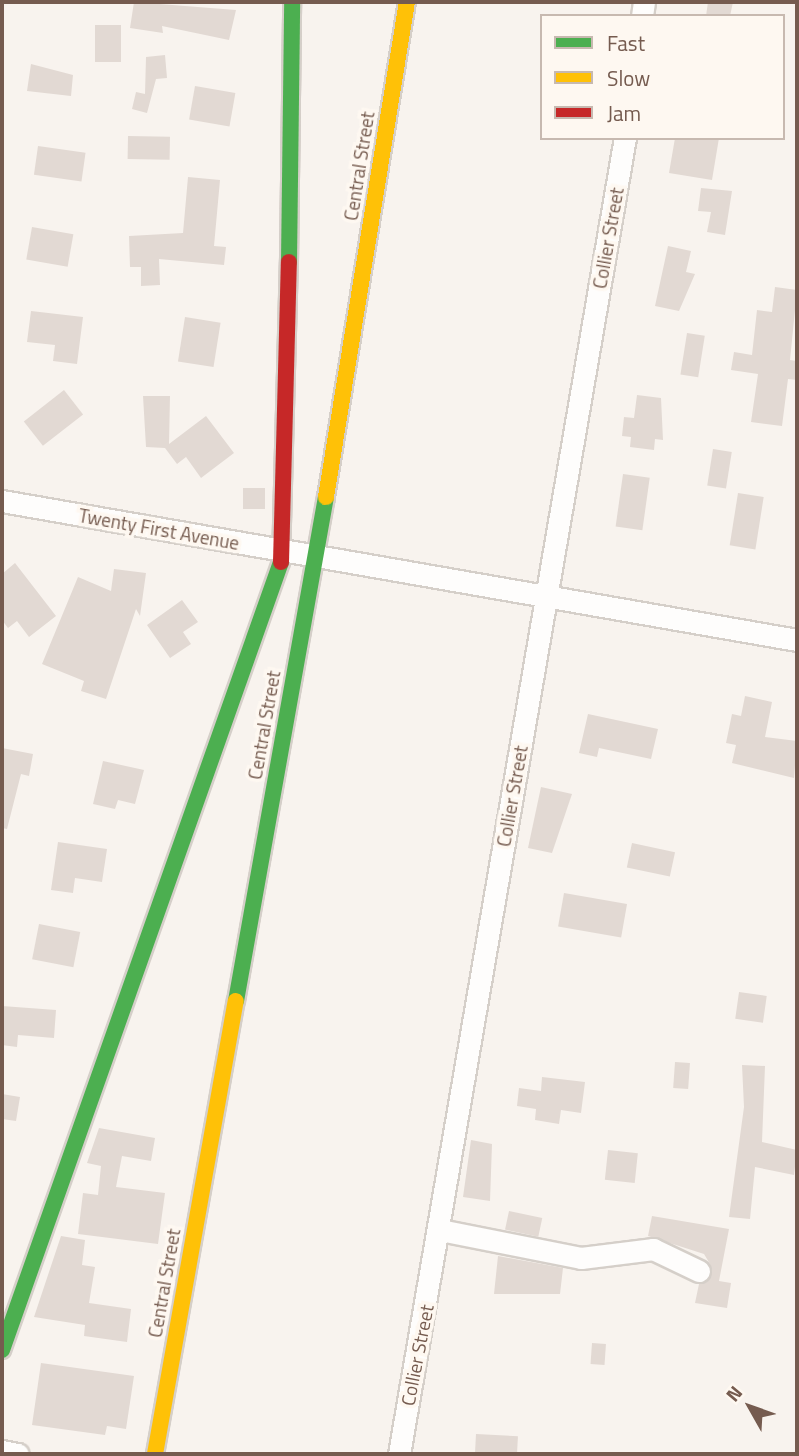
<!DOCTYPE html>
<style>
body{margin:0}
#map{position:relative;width:799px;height:1456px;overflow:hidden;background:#f8f3ee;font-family:"Titillium Web",sans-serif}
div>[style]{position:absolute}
.building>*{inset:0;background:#e2d9d3;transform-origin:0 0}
.roads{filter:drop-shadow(2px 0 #d5cfc9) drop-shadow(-2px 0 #d5cfc9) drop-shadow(0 2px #d5cfc9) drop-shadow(0 -2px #d5cfc9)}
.street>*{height:21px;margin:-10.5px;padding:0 10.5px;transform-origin:10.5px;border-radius:10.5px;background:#fefdfc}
.fast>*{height:16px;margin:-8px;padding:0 8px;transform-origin:8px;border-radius:8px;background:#4caf50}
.slow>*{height:16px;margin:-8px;padding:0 8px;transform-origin:8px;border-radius:8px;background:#ffc107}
.jam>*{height:16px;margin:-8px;padding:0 8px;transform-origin:8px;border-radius:8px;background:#c62828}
span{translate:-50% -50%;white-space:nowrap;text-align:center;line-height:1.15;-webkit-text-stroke:7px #fef8f1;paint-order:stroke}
.street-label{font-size:19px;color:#755b4f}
.frame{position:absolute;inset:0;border:4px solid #755b4f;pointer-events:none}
.legend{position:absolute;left:540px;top:14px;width:245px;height:126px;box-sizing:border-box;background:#fef8f1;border:2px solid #c7b9b0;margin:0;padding:9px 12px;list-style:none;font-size:21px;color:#755b4f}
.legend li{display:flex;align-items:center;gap:14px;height:35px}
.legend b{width:35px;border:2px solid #c7b9b0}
.north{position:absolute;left:715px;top:1372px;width:70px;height:70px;-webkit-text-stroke:5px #fef8f1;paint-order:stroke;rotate:310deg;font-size:19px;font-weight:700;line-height:28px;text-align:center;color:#755b4f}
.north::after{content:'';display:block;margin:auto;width:24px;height:32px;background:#755b4f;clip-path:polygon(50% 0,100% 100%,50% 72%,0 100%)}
</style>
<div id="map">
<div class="building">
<div style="clip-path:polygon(134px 2px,236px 10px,229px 40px,162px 26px,163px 33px,130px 28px)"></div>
<div style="clip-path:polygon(708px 2px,733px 2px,730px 16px,706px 16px)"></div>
<div style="left:95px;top:25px;width:26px;height:37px"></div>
<div style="clip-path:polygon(165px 55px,167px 78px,156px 79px,147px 113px,132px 109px,136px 92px,145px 94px,146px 57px)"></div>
<div style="clip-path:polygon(31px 64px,73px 75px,71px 96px,27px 91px)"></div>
<div style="left:195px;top:86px;width:41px;height:34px;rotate:10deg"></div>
<div style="left:128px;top:136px;width:42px;height:23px;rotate:1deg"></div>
<div style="clip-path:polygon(675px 138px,719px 138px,712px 180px,669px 173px)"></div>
<div style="left:38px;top:146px;width:48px;height:29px;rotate:8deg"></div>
<div style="clip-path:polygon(188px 177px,220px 180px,214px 246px,226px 247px,224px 265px,159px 259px,160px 285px,141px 286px,141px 267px,130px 267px,129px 236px,183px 233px)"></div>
<div style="clip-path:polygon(701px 188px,732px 191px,725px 235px,707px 232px,711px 212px,698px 211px)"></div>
<div style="left:32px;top:227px;width:42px;height:33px;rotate:10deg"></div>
<div style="clip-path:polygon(668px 246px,691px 251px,686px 272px,695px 274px,679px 311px,655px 306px)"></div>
<div style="clip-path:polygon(775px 287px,797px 290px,790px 360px,797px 361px,797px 380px,788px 379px,782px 426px,751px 422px,758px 374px,731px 370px,734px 352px,752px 355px,757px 310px,772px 312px)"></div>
<div style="clip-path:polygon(31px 311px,83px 317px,77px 364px,53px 361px,55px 345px,27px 342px)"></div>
<div style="left:185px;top:317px;width:36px;height:45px;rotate:9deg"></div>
<div style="left:687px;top:333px;width:18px;height:42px;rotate:9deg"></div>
<div style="left:64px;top:390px;width:31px;height:51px;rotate:52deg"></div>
<div style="clip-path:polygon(637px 395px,661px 398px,663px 440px,655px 439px,654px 450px,630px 447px,631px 437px,622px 436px,624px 417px,634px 418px)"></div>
<div style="clip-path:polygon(143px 396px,170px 396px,169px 444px,206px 416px,234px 453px,201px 478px,186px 457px,177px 464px,165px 448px,146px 447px)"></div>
<div style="left:713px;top:449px;width:19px;height:37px;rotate:9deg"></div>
<div style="left:623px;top:474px;width:27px;height:53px;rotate:8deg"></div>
<div style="left:243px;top:488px;width:22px;height:21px"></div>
<div style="left:738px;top:493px;width:26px;height:53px;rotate:9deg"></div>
<div style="clip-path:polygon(15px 563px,56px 616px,29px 637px,17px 621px,8px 628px,2px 620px,2px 574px)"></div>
<div style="clip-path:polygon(114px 569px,146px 573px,140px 616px,136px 609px,106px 699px,81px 691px,84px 681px,42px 664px,78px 577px,111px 591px)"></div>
<div style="clip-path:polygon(182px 600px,198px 622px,183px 632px,191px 644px,170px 658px,147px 625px)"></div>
<div style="clip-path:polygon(745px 696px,772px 702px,765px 737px,797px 741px,794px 778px,732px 763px,736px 745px,726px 743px,732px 714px,741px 716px)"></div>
<div style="clip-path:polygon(588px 714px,658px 729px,651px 759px,599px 748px,597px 757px,579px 753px)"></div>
<div style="clip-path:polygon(2px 748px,33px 754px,29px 776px,21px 774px,7px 829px,2px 828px)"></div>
<div style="clip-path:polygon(103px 761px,144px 770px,135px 804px,118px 800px,115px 809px,93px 804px)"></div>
<div style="clip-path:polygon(541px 787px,572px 794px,552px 853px,528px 848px)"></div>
<div style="clip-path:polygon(58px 842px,107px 849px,102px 882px,75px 878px,73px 893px,51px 890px)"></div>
<div style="left:632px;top:843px;width:44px;height:25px;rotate:12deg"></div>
<div style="left:564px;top:893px;width:64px;height:34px;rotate:10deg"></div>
<div style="left:39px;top:924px;width:42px;height:36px;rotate:11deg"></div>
<div style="left:739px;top:992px;width:28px;height:27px;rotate:8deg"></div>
<div style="clip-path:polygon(2px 1006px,56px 1010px,54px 1038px,18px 1035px,17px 1047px,2px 1045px)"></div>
<div style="left:675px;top:1062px;width:15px;height:26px;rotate:4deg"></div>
<div style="clip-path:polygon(742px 1065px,765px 1066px,762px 1142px,797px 1150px,794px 1175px,755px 1167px,750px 1219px,729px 1217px,744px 1107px)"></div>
<div style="clip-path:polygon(542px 1077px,585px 1082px,581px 1113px,561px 1110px,559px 1124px,535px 1120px,536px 1109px,517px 1106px,519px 1088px,541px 1091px)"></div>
<div style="clip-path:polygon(2px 1094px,20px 1097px,16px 1121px,2px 1119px)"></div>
<div style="clip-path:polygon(99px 1128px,155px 1138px,151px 1161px,122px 1156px,116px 1187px,165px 1193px,158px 1244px,78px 1234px,83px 1193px,98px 1195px,101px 1166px,87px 1163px)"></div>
<div style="clip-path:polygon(471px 1140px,492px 1144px,490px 1201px,463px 1197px)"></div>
<div style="left:608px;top:1150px;width:30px;height:30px;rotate:6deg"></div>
<div style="left:509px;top:1211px;width:34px;height:19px;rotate:12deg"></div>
<div style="clip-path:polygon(652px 1216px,729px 1229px,719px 1281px,731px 1283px,727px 1308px,695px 1303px,699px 1284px,711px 1276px,710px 1264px,704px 1254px,648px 1236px)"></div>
<div style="clip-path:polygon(61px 1236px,85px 1240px,82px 1265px,95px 1267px,89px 1303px,131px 1309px,127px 1342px,84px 1336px,85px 1325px,34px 1317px)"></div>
<div style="clip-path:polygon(498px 1256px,563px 1268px,560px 1294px,494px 1294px)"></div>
<div style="left:592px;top:1343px;width:14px;height:21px;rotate:4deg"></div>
<div style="clip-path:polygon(41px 1363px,134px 1376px,126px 1429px,107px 1426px,105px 1435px,32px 1425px)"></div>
<div style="left:476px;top:1434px;width:42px;height:20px;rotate:3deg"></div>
</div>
<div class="roads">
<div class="street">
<div style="left:642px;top:16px;width:14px;rotate:-82deg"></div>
<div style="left:2px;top:501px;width:807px;rotate:9.92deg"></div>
<div style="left:440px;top:1230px;width:144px;rotate:11.2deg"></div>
<div style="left:581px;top:1258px;width:73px;rotate:-7.1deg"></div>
<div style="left:653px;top:1249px;width:51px;rotate:25.6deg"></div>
<div style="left:2px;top:1451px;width:16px;rotate:11deg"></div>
<div style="left:399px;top:1454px;width:1335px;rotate:-80.26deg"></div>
</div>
<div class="fast">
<div style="left:289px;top:262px;width:260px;rotate:-89.3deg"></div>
<div style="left:236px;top:1001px;width:512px;rotate:-79.88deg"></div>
<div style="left:2px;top:1350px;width:836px;rotate:-70.5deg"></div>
</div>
<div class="slow">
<div style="left:326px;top:497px;width:502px;rotate:-80.71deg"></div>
<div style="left:155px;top:1454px;width:460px;rotate:-79.9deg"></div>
</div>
<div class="jam">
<div style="left:281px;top:562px;width:300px;rotate:-88.5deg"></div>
</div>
</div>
<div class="street-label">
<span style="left:359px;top:166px;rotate:-81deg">Central Street</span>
<span style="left:608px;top:238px;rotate:-80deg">Collier Street</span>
<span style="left:159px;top:529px;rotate:10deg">Twenty First Avenue</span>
<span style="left:264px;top:725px;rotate:-80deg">Central Street</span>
<span style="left:512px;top:796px;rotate:-80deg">Collier Street</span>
<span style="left:164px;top:1283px;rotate:-80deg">Central Street</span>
<span style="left:417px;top:1355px;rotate:-79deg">Collier Street</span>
</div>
<div class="frame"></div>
<ul class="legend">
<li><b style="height:9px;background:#4caf50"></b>Fast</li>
<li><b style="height:9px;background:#ffc107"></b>Slow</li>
<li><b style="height:9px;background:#c62828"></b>Jam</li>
</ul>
<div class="north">N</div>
</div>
